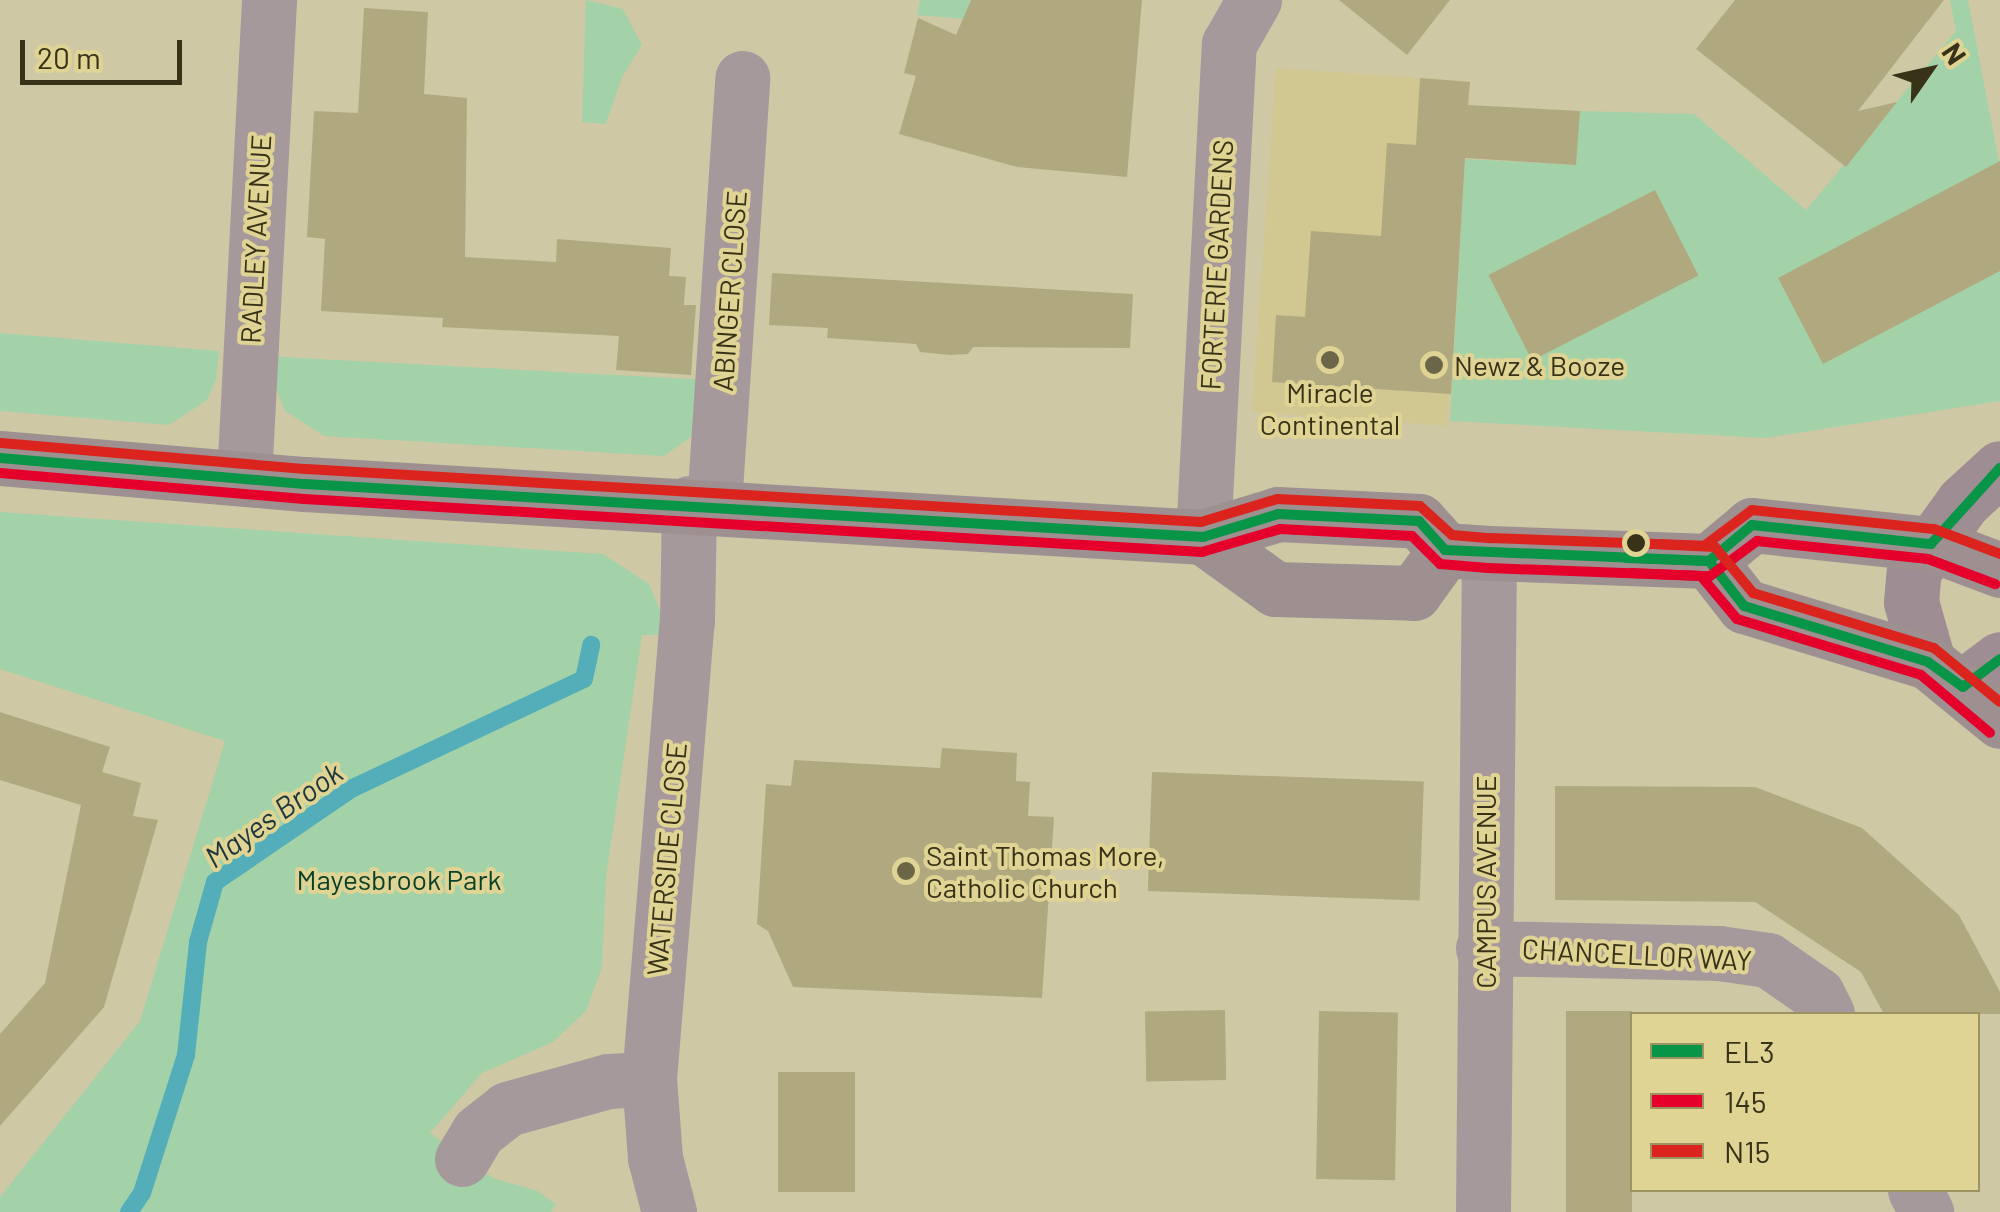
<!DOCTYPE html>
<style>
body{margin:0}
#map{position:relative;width:2000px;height:1212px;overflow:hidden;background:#cec8a5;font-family:Barlow,sans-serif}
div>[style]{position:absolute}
.built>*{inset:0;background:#d1c790;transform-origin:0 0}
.green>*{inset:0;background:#a4d2a8}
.stream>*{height:18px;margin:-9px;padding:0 9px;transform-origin:9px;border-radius:9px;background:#53aeb9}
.building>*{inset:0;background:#b0a980;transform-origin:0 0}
.street>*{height:55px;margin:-27.5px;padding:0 27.5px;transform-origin:27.5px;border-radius:27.5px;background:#a6999c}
.secondary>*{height:55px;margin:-27.5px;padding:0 27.5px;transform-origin:27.5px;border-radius:27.5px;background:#9e8d92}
.primary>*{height:55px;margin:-27.5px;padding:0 27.5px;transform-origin:27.5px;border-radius:27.5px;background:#9e9090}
.bus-1>*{height:10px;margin:-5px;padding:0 5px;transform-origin:5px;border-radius:5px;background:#089548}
.bus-2>*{height:10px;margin:-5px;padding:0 5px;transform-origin:5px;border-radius:5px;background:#e4002b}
.bus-3>*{height:10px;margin:-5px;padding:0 5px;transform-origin:5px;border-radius:5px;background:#dc241f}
.dots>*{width:28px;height:28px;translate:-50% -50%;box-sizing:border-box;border:5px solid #dfd494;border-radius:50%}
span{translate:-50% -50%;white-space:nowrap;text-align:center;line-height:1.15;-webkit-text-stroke:8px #dfd494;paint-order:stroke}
.street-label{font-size:28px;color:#373218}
.poi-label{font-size:28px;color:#373218}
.left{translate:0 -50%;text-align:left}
.park-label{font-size:28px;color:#093f27}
.water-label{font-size:30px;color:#1c363e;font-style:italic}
.legend{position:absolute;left:1630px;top:1012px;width:350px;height:180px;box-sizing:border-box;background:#dfd494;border:2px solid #9c9362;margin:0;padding:12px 18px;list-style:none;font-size:30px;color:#373218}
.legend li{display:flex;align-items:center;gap:20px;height:50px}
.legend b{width:50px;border:2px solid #9c9362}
.north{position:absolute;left:1880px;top:20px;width:100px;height:100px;-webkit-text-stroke:8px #dfd494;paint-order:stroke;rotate:56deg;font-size:28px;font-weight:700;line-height:40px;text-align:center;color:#373218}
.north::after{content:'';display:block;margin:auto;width:35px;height:45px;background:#373218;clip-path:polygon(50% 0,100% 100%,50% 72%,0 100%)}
.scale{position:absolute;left:20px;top:40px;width:162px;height:45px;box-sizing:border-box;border:5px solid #373218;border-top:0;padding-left:12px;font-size:30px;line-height:35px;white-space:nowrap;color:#373218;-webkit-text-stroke:8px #dfd494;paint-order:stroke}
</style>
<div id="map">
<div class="built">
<div style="left:1276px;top:68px;width:195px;height:345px;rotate:4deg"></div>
</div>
<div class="green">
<div style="clip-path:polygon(586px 0,623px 9px,642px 45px,622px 77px,606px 124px,582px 122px)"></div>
<div style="clip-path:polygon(920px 0,971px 0,963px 19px,917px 15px)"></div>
<div style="clip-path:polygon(1950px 0,1968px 0,2000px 167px,2000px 401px,1765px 438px,1450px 421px,1465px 159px,1576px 165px,1579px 111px,1694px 114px,1806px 210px,1956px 31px)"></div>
<div style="clip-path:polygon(0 333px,219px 351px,216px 380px,207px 400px,169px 425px,0 411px)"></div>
<div style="clip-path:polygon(274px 356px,300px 358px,710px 380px,699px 431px,664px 456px,324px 436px,285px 411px,273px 381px)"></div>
<div style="clip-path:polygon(0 512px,603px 554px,649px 584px,662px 615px,661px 635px,642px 635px,606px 876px,602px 967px,586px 1011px,553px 1042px,482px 1073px,430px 1133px,493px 1178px,538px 1191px,556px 1205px,551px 1212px,0 1212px,0 1197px,140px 1021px,225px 741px,0 669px)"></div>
</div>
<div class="stream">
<div style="left:129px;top:1212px;width:23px;rotate:-56deg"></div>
<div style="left:142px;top:1193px;width:145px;rotate:-72.3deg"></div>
<div style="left:186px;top:1055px;width:114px;rotate:-83.9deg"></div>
<div style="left:198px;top:942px;width:62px;rotate:-74.2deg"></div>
<div style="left:215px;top:882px;width:167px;rotate:-34.3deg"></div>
<div style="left:353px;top:788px;width:255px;rotate:-25.3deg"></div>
<div style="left:584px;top:679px;width:35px;rotate:-78deg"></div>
</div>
<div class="building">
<div style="clip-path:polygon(971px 0,1142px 0,1127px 177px,1017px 167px,899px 134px,916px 76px,904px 73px,918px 18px,956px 35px)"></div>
<div style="clip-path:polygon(1339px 0,1450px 0,1407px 55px)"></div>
<div style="clip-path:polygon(1735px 0,1944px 0,1858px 111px,1897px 102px,1846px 167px,1696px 49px)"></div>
<div style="clip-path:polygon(364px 8px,428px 12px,424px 94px,467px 98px,465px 257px,556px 262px,557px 239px,671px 248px,669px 276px,686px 277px,684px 305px,696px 305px,691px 375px,616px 370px,619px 336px,442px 327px,443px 318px,321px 311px,325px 239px,307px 237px,314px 111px,358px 113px)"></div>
<div style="clip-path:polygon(1420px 78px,1470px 82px,1468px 105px,1580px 111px,1576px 165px,1465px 158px,1451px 394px,1272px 382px,1276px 315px,1305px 317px,1311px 231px,1381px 236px,1387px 143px,1416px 145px)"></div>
<div style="clip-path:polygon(2000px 161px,2000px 271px,1823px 364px,1778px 278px)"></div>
<div style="left:1655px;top:190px;width:96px;height:187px;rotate:63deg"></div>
<div style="clip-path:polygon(772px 273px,1133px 294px,1130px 348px,973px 347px,968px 354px,950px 355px,920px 352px,916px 344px,827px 338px,828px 328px,769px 325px)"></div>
<div style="clip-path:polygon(0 712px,110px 747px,102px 772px,141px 783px,133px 816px,158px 820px,104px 1007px,0 1126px,0 1034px,45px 983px,81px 805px,0 780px)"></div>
<div style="clip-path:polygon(942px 748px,1017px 753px,1016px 781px,1030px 782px,1028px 816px,1054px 817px,1042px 998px,793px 987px,768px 931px,757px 924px,766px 784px,791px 786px,794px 760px,940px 768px)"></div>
<div style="left:1152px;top:772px;width:272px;height:119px;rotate:2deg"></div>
<div style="clip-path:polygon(1555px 786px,1755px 787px,1862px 828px,1959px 915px,2000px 992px,2000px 1014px,1884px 1014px,1861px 972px,1755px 902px,1555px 900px)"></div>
<div style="left:1225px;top:1010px;width:70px;height:80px;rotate:89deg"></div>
<div style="left:1319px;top:1011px;width:79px;height:168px;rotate:1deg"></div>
<div style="left:1632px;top:1011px;width:201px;height:66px;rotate:90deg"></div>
<div style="left:778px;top:1072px;width:77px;height:120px"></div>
</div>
<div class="street">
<div style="left:244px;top:478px;width:479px;rotate:-87deg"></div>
<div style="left:714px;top:505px;width:428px;rotate:-86.2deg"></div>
<div style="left:1203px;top:537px;width:494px;rotate:-87deg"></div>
<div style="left:1229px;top:44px;width:51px;rotate:-60.4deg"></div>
<div style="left:1483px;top:948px;width:236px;rotate:1.2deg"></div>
<div style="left:1719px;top:953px;width:49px;rotate:8.1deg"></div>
<div style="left:1768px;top:960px;width:60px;rotate:34.8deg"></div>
<div style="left:1817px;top:994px;width:22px;rotate:63deg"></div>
<div style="left:462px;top:1159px;width:31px;rotate:-59deg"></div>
<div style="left:478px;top:1132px;width:37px;rotate:-38deg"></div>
<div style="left:507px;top:1109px;width:105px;rotate:-15.5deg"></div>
<div style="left:608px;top:1081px;width:41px;rotate:-2.8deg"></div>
<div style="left:1915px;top:1190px;width:25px;rotate:63deg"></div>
<div style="left:669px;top:1212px;width:56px;rotate:-104.5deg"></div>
<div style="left:655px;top:1158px;width:79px;rotate:-94.3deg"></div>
<div style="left:649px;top:1079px;width:460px;rotate:-85.3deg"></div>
<div style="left:687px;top:621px;width:118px;rotate:-89deg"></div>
<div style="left:1483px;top:1212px;width:659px;rotate:-89.48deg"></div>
</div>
<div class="secondary">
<div style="left:1928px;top:662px;width:62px;rotate:-105.8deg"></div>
<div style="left:1911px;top:602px;width:32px;rotate:-85deg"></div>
<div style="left:1914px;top:570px;width:84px;rotate:-54.2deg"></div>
<div style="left:1963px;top:502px;width:50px;rotate:-42.6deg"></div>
<div style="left:1963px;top:687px;width:46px;rotate:-37.1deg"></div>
</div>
<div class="primary">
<div style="left:0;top:458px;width:306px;rotate:4.9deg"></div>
<div style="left:305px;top:484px;width:900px;rotate:3.38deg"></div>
<div style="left:1203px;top:537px;width:78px;rotate:-17deg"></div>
<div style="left:1278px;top:514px;width:141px;rotate:2.8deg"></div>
<div style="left:1419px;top:521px;width:39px;rotate:48deg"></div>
<div style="left:1445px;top:550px;width:44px;rotate:3.9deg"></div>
<div style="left:1489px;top:553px;width:220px;rotate:2.1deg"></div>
<div style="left:1709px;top:561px;width:56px;rotate:-39.9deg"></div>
<div style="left:1752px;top:525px;width:180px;rotate:6.1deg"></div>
<div style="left:1931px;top:544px;width:74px;rotate:20.6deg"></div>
<div style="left:1203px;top:537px;width:89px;rotate:35.8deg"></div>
<div style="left:1275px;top:589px;width:139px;rotate:1.6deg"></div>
<div style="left:1414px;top:593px;width:53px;rotate:-54.2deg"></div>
<div style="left:1709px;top:561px;width:57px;rotate:52.1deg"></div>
<div style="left:1744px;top:606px;width:192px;rotate:16.9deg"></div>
<div style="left:1928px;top:662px;width:93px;rotate:39.3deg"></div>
</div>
<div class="bus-1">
<div style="left:0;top:458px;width:306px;rotate:4.9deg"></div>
<div style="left:305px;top:484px;width:900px;rotate:3.38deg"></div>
<div style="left:1203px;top:537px;width:78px;rotate:-17deg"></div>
<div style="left:1278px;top:514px;width:141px;rotate:2.8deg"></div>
<div style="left:1419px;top:521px;width:39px;rotate:48deg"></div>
<div style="left:1445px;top:550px;width:264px;rotate:2.4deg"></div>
<div style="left:1709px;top:561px;width:56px;rotate:-39.9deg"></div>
<div style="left:1752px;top:525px;width:180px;rotate:6.1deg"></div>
<div style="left:1931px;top:544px;width:103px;rotate:-47.8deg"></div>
<div style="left:1627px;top:558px;width:82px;rotate:2.1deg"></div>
<div style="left:1709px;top:561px;width:57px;rotate:52.1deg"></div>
<div style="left:1744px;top:606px;width:192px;rotate:16.9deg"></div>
<div style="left:1928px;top:662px;width:43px;rotate:35.5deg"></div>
<div style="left:1963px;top:687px;width:46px;rotate:-37.1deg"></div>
</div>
<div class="bus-2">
<div style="left:0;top:473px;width:305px;rotate:4.9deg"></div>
<div style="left:304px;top:499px;width:900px;rotate:3.38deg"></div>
<div style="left:1202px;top:552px;width:81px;rotate:-16.4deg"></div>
<div style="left:1280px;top:529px;width:132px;rotate:3deg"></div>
<div style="left:1412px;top:536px;width:40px;rotate:45deg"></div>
<div style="left:1440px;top:564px;width:48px;rotate:4.8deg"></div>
<div style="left:1488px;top:568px;width:222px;rotate:2.1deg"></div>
<div style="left:1710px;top:576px;width:59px;rotate:-36.7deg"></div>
<div style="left:1757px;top:541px;width:172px;rotate:6deg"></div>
<div style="left:1928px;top:559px;width:72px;rotate:20.5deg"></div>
<div style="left:1631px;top:573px;width:70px;rotate:2.5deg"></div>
<div style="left:1701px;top:576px;width:56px;rotate:50.1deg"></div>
<div style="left:1737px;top:619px;width:192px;rotate:16.9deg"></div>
<div style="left:1921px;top:675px;width:90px;rotate:40deg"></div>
</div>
<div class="bus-3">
<div style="left:1px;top:443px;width:306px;rotate:4.9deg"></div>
<div style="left:306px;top:469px;width:897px;rotate:3.39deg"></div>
<div style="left:1201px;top:522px;width:79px;rotate:-16.8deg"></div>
<div style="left:1277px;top:499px;width:143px;rotate:2.8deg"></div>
<div style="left:1420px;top:506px;width:43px;rotate:42.2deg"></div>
<div style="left:1452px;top:535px;width:38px;rotate:5deg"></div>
<div style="left:1490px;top:538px;width:214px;rotate:2.1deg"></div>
<div style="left:1704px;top:546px;width:60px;rotate:-36.9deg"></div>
<div style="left:1752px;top:510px;width:183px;rotate:6deg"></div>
<div style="left:1934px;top:529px;width:71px;rotate:20.7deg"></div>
<div style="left:1633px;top:543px;width:82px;rotate:2.8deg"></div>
<div style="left:1715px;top:547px;width:60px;rotate:50.4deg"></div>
<div style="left:1753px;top:593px;width:189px;rotate:16.9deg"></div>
<div style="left:1934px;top:648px;width:85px;rotate:39.3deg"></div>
</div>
<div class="dots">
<div style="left:1330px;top:360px;background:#6c6649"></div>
<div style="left:1434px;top:365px;background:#6c6649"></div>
<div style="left:1636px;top:543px;background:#373218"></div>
<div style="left:906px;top:871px;background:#6c6649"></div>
</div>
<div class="street-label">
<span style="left:255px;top:239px;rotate:-87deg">RADLEY AVENUE</span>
<span style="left:1216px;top:265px;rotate:-87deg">FORTERIE GARDENS</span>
<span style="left:729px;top:291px;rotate:-86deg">ABINGER CLOSE</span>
<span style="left:666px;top:859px;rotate:-85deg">WATERSIDE CLOSE</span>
<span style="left:1485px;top:882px;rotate:-90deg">CAMPUS AVENUE</span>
<span style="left:1637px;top:954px;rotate:3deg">CHANCELLOR WAY</span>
</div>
<div class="poi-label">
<span class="left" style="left:1454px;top:365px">Newz &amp; Booze</span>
<span style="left:1330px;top:408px">Miracle<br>Continental</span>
<span class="left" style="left:926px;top:871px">Saint Thomas More,<br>Catholic Church</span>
</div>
<div class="park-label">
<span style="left:399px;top:879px">Mayesbrook Park</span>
</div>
<div class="water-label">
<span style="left:273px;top:814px;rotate:-35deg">Mayes Brook</span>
</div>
<ul class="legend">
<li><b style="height:12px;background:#089548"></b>EL3</li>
<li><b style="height:12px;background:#e4002b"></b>145</li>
<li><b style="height:12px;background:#dc241f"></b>N15</li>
</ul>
<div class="north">N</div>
<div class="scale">20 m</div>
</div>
